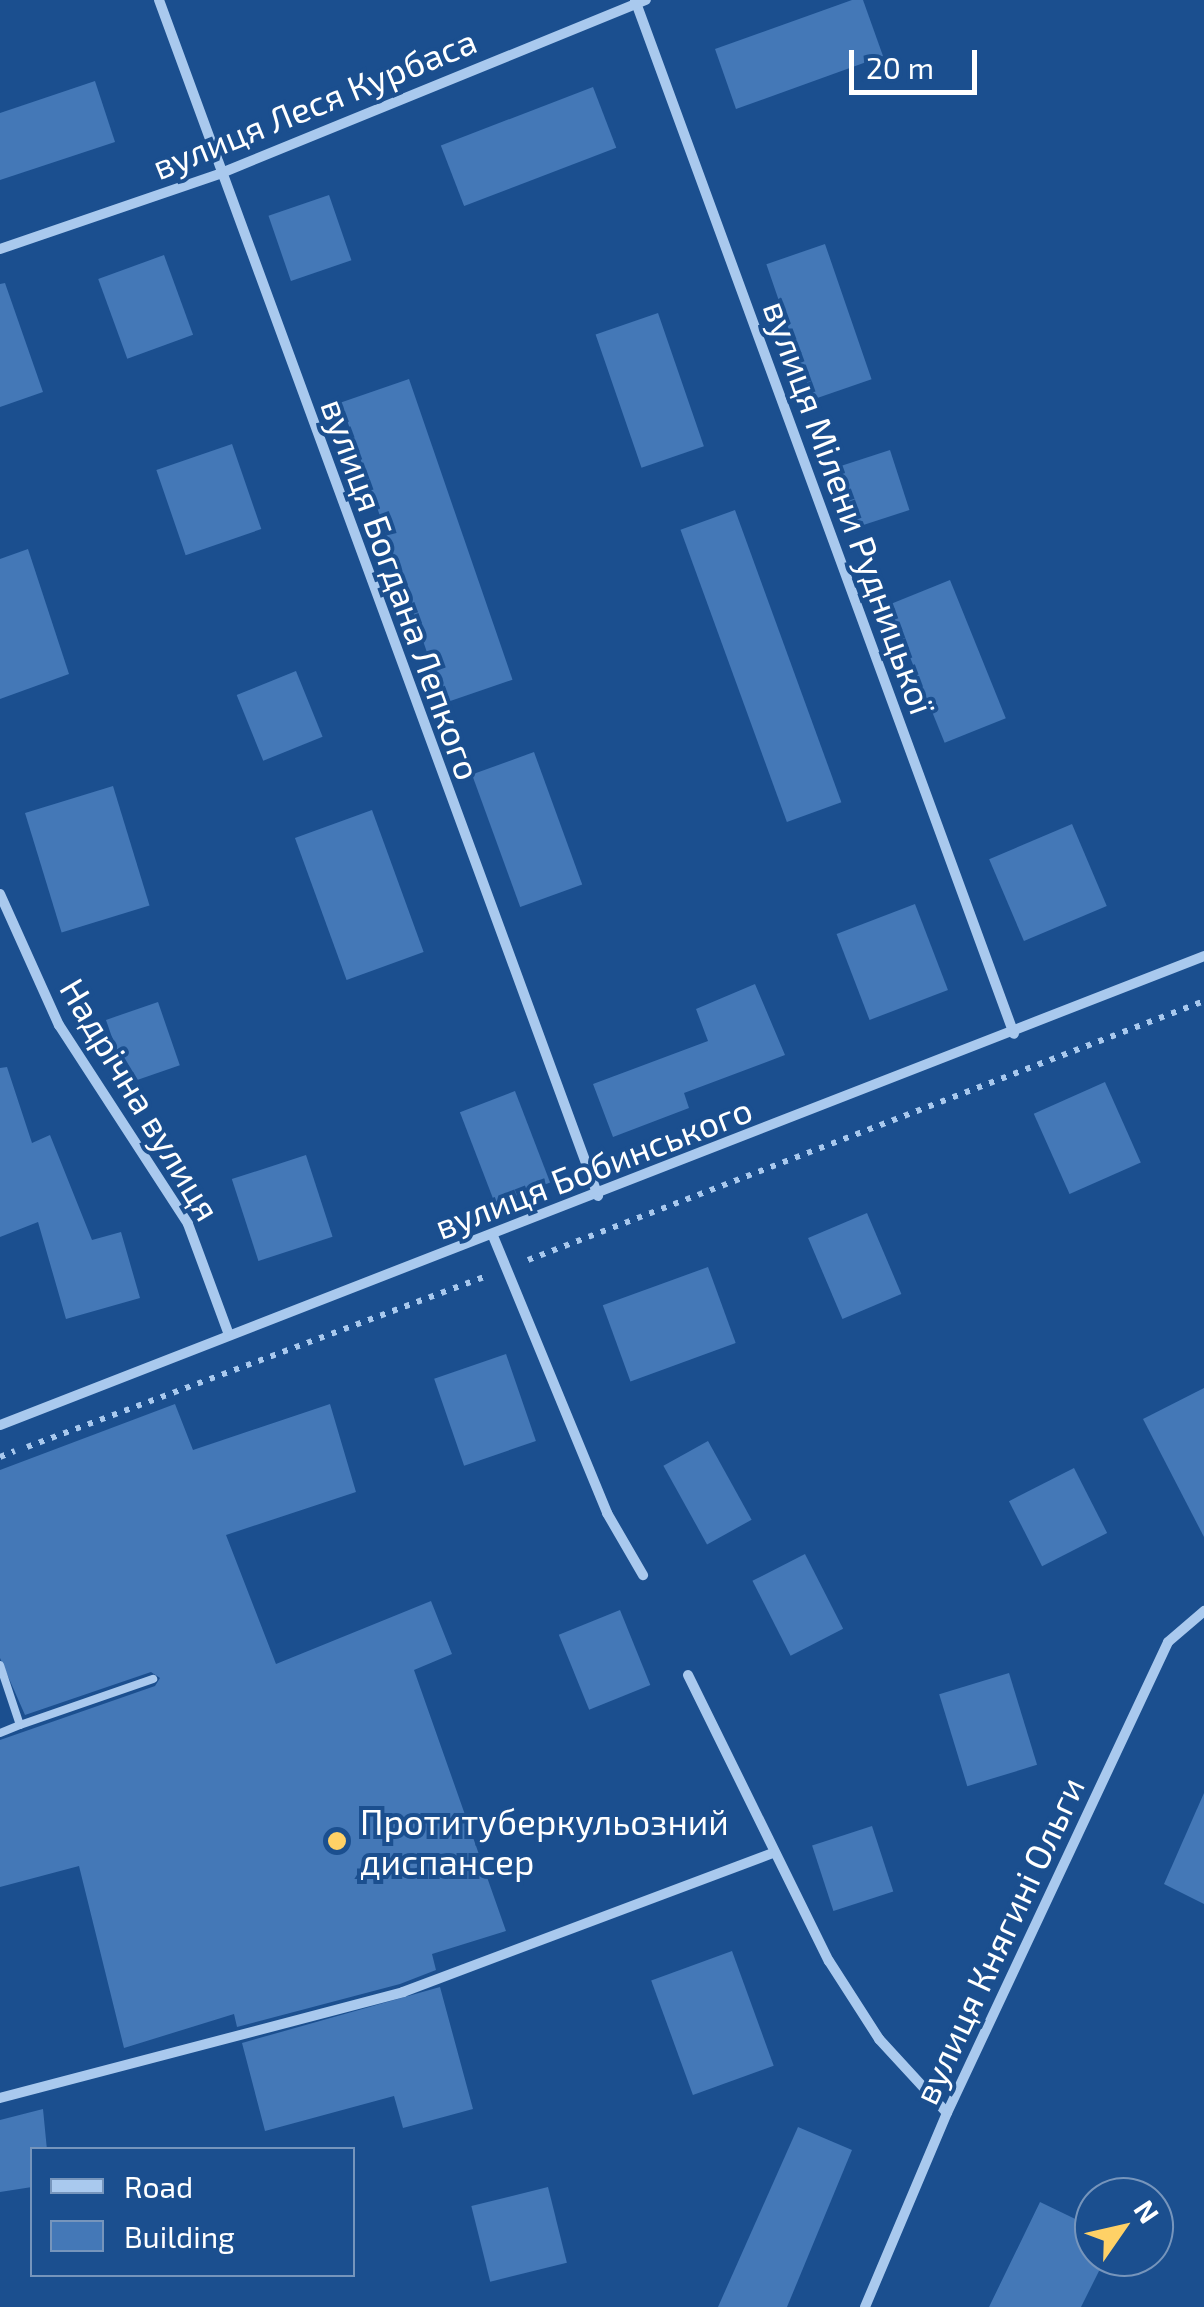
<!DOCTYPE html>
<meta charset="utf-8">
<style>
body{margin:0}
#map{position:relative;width:1204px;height:2307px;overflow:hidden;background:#1b4f8f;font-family:"Exo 2",sans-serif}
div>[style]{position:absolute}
.building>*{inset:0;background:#4478b7;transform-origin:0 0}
.path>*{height:6px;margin-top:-3px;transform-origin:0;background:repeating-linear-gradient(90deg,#a9c9ee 0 5px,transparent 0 13px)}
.lane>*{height:8px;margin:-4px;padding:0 4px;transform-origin:4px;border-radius:4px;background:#a9c9ee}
.street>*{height:10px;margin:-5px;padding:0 5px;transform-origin:5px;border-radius:5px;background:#a9c9ee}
.dots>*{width:28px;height:28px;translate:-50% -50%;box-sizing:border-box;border:5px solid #1b4f8f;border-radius:50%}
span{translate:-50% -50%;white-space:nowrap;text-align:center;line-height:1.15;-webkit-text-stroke:8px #1b4f8f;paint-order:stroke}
.street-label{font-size:35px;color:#fff}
.poi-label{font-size:35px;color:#fff}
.left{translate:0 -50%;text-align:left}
.legend{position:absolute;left:30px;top:2147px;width:325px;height:130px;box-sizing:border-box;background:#1b4f8f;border:2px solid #7695bc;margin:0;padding:12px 18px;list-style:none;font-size:30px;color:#fff}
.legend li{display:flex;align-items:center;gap:20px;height:50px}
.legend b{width:50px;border:2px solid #7695bc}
.north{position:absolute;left:1074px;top:2177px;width:100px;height:100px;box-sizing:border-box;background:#1b4f8f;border:2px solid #7695bc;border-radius:50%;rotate:56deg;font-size:28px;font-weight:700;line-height:40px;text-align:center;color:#fff}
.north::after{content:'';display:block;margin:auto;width:35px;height:45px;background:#ffd166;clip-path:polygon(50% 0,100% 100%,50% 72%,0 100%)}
.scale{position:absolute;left:849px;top:50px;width:128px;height:45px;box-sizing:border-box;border:5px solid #fff;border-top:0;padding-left:12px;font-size:30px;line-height:35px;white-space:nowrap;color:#fff;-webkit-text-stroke:8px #1b4f8f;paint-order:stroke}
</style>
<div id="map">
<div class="building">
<div style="clip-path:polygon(852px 0,863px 0,883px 56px,736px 109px,715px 49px)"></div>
<div style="clip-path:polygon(95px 81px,115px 142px,0 180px,0 113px)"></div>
<div style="left:593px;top:87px;width:65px;height:163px;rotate:69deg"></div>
<div style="left:329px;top:195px;width:69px;height:64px;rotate:71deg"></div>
<div style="left:825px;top:244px;width:143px;height:62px;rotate:71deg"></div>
<div style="left:164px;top:255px;width:85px;height:70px;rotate:70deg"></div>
<div style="clip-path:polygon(5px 283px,43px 392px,0 407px,0 284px)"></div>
<div style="left:658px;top:313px;width:141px;height:66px;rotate:71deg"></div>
<div style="left:409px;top:379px;width:318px;height:72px;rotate:71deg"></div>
<div style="left:232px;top:444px;width:90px;height:80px;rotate:71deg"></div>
<div style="left:890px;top:450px;width:63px;height:55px;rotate:72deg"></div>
<div style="left:735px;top:510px;width:311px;height:58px;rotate:70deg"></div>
<div style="clip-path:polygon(28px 549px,69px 674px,0 699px,0 559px)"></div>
<div style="left:950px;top:580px;width:149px;height:66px;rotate:68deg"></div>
<div style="left:296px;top:671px;width:71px;height:64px;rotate:68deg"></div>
<div style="left:534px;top:752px;width:141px;height:66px;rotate:70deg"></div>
<div style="left:113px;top:786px;width:125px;height:92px;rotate:73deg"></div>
<div style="left:372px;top:810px;width:151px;height:82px;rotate:70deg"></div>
<div style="left:1072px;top:824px;width:89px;height:90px;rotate:67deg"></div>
<div style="left:915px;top:904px;width:92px;height:84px;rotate:69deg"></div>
<div style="clip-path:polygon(755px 984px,785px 1055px,684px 1093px,689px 1108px,613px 1137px,593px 1084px,708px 1041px,696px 1009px)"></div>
<div style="left:158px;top:1002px;width:67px;height:55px;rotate:71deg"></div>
<div style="clip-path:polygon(7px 1067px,32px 1143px,50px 1135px,92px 1240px,121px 1232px,140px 1298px,66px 1319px,38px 1222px,0 1237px,0 1068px)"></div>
<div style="left:1105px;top:1082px;width:88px;height:78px;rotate:66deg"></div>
<div style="left:515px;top:1091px;width:98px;height:59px;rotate:69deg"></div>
<div style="left:306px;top:1155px;width:86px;height:78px;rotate:72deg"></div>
<div style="left:867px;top:1213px;width:88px;height:64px;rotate:67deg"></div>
<div style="left:708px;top:1267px;width:81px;height:112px;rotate:70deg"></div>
<div style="left:506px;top:1354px;width:92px;height:76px;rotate:71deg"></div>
<div style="clip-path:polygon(1204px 1388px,1204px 1537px,1143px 1419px)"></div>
<div style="clip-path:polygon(175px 1404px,193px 1450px,330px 1404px,356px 1492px,226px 1535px,276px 1664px,431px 1601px,452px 1654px,414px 1670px,506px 1931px,432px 1954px,436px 1970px,400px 1984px,237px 2027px,234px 2014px,124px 2048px,79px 1866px,0 1887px,0 1740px,155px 1686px,160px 1678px,151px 1672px,25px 1715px,0 1658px,0 1470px)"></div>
<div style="left:708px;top:1441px;width:90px;height:51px;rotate:61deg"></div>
<div style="left:1074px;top:1468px;width:73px;height:73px;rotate:63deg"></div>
<div style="left:805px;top:1554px;width:84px;height:59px;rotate:63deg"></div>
<div style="left:620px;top:1610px;width:81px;height:66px;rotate:68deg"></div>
<div style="left:1009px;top:1673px;width:96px;height:73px;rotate:73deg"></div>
<div style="clip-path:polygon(1204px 1793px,1204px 1904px,1164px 1884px)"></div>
<div style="left:872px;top:1826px;width:69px;height:63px;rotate:72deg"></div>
<div style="left:732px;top:1951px;width:122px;height:86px;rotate:70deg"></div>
<div style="clip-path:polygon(440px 1987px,473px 2109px,403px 2128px,394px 2096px,265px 2131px,242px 2043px)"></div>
<div style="clip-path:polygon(43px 2109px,47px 2150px,32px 2150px,32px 2187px,0 2192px,0 2120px)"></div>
<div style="clip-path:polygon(798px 2127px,852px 2150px,787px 2307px,718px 2307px)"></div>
<div style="left:548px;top:2187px;width:78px;height:79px;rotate:76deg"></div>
<div style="clip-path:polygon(1040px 2202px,1094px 2228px,1094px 2257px,1106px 2257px,1081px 2307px,989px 2307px)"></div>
</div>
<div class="path">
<div style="left:528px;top:1260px;width:724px;rotate:-20.96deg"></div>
<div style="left:27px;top:1447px;width:488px;rotate:-20.4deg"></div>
<div style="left:0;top:1457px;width:16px;rotate:-22deg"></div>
</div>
<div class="lane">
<div style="left:0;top:1665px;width:63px;rotate:71.6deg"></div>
<div style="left:20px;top:1725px;width:141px;rotate:-19.1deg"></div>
<div style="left:0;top:1733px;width:22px;rotate:-22deg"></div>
</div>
<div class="street">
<div style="left:159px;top:0;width:1274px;rotate:69.84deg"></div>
<div style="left:635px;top:0;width:1101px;rotate:69.87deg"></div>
<div style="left:0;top:249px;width:231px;rotate:-18.9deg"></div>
<div style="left:219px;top:174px;width:461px;rotate:-22.2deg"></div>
<div style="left:0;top:894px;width:144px;rotate:65.8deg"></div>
<div style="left:59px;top:1025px;width:237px;rotate:57deg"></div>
<div style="left:188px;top:1224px;width:118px;rotate:69.7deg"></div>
<div style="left:493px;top:1236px;width:300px;rotate:67.6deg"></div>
<div style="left:607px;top:1513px;width:72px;rotate:59.9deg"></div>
<div style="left:0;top:1425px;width:1292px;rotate:-21.28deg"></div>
<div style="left:688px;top:1675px;width:319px;rotate:63.8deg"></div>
<div style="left:829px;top:1961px;width:93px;rotate:57.3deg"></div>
<div style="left:879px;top:2039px;width:100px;rotate:47.4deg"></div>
<div style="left:0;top:2098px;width:417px;rotate:-14.7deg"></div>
<div style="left:403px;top:1992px;width:394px;rotate:-20.6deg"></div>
<div style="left:865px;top:2307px;width:211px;rotate:-67.1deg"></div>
<div style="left:947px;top:2113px;width:520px;rotate:-64.86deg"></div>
<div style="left:1168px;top:1642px;width:48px;rotate:-40.7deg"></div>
</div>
<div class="dots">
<div style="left:337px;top:1841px;background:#ffd166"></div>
</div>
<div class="street-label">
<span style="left:314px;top:103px;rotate:-22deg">вулиця Леся Курбаса</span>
<span style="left:850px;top:507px;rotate:70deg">вулиця Мілени Рудницької</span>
<span style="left:402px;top:589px;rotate:70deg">вулиця Богдана Лепкого</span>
<span style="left:141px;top:1099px;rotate:59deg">Надрічна вулиця</span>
<span style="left:593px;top:1167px;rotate:-21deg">вулиця Бобинського</span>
<span style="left:998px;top:1940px;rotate:-65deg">вулиця Княгині Ольги</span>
</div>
<div class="poi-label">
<span class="left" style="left:360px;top:1841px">Протитуберкульозний<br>диспансер</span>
</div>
<ul class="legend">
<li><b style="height:12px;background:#a9c9ee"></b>Road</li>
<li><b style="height:28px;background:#4478b7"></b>Building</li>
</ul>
<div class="north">N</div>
<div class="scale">20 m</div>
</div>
